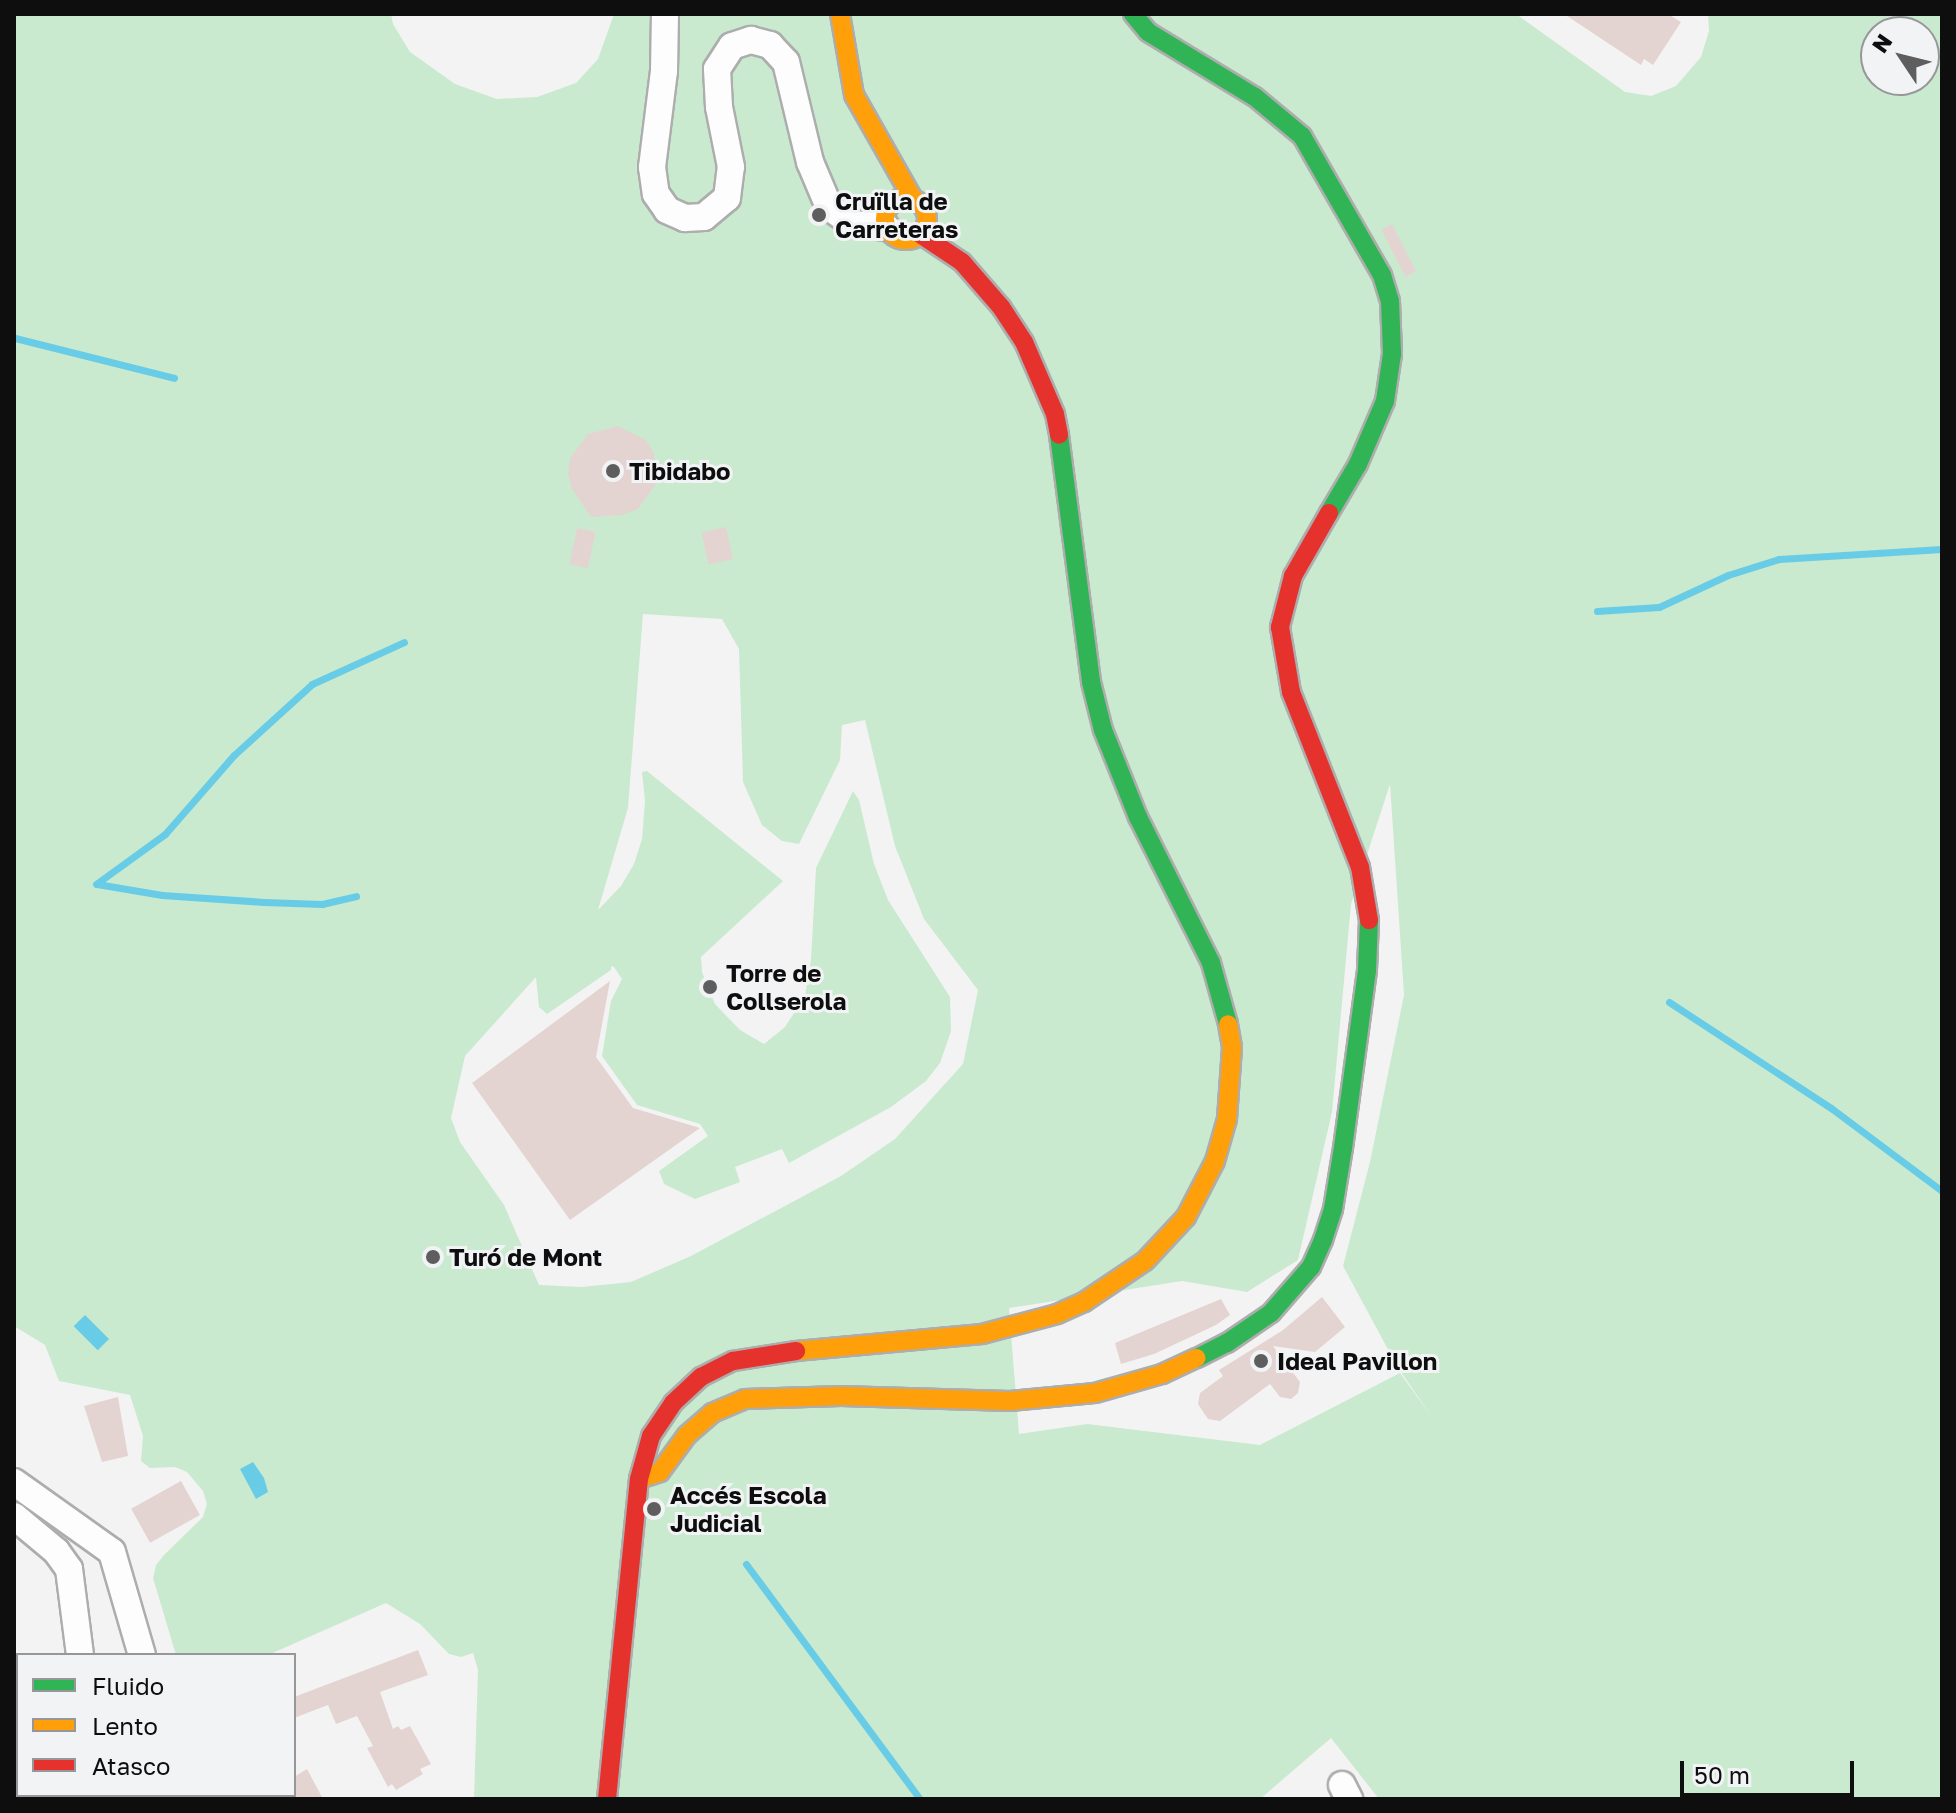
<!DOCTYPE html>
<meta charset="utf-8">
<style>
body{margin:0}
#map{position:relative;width:1956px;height:1813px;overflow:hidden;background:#f3f3f4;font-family:"Golos Text",sans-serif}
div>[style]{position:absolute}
.green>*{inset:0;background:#c9eacf}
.water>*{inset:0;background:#68cce7;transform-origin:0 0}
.stream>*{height:7px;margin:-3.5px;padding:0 3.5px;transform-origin:3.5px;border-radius:3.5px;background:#68cce7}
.building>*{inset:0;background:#e4d4d1;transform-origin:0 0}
.roads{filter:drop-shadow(2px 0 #adadad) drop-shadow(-2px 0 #adadad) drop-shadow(0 2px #adadad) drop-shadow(0 -2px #adadad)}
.street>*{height:26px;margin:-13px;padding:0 13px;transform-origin:13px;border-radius:13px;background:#fdfdfd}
.fast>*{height:18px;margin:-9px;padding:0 9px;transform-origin:9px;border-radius:9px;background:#30b455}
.slow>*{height:18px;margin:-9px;padding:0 9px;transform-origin:9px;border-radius:9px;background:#ff9f0a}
.slow>.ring{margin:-9px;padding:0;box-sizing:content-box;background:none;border:18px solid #ff9f0a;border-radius:50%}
.jam>*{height:18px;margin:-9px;padding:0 9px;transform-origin:9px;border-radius:9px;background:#e5322d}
.dots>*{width:22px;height:22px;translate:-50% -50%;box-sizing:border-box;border:4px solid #f2f3f5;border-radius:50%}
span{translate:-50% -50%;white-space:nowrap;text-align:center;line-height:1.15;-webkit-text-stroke:6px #f2f3f5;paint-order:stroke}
.poi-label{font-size:24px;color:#0e0e0f;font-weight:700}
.left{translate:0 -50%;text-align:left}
.frame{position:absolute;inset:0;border:16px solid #0e0e0f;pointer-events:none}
.legend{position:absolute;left:16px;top:1653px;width:280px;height:144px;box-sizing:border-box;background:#f2f3f5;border:2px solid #979799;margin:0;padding:10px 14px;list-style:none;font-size:24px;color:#0e0e0f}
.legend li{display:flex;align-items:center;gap:16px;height:40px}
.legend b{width:40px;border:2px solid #979799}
.north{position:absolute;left:1860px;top:16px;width:80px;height:80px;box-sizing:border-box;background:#f2f3f5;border:2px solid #979799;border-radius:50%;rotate:305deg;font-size:22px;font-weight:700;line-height:32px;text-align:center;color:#0e0e0f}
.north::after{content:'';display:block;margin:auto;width:28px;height:36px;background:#5e5e5f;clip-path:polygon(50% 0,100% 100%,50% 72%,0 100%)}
.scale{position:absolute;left:1680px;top:1761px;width:174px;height:36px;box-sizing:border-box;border:4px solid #0e0e0f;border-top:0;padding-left:10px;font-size:24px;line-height:28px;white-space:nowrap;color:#0e0e0f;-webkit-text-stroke:6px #f2f3f5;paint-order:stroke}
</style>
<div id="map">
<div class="green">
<div style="clip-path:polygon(evenodd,14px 14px,391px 14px,393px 24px,410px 52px,455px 84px,497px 99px,537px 97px,576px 83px,598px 59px,614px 14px,1516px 14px,1625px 92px,1651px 96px,1676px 86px,1701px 57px,1709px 31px,1708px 14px,1942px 14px,1942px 1799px,1379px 1799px,1331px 1738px,1260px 1799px,474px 1799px,478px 1670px,473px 1653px,461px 1657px,449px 1654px,420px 1624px,386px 1603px,268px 1655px,176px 1655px,153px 1578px,156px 1565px,164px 1555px,203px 1517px,207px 1504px,203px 1491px,187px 1472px,175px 1467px,150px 1468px,141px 1461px,143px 1436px,130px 1395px,59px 1381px,45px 1345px,14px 1326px,14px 14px,1876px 32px,1924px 32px,1924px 80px,1876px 80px,1876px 32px,14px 14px,643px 614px,722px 619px,739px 649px,743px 782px,762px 825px,782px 841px,799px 844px,840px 760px,842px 725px,865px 720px,895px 846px,924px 919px,978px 990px,963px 1064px,895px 1139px,841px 1176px,691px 1256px,631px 1282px,582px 1287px,539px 1285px,504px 1205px,460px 1142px,451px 1118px,465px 1056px,536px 977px,539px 1007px,547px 1014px,611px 970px,611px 966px,614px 967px,622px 979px,611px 1001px,602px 1056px,637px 1105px,700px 1124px,708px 1136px,659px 1171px,664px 1184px,695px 1199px,740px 1182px,735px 1167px,782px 1149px,789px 1163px,891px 1107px,926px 1081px,940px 1063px,951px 1031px,950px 997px,888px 900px,874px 864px,859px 800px,853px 791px,816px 868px,811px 960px,805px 996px,785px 1027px,764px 1044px,740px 1030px,715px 1004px,702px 972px,701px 957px,783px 881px,647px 771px,642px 772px,645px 801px,642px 839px,634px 864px,621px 886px,598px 910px,628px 808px,643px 614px,14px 14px,1390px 784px,1404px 995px,1370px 1162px,1343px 1266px,1397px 1366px,1431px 1416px,1400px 1373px,1260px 1445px,1087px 1424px,1019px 1434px,1009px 1308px,1182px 1281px,1247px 1292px,1298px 1260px,1332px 1112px,1351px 904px,1390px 784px)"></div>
</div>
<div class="water">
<div style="left:85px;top:1315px;width:34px;height:16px;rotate:45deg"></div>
<div style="clip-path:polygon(253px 1462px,264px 1478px,268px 1492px,256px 1499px,240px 1469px)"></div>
</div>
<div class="stream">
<div style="left:15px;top:338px;width:164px;rotate:14.1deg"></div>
<div style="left:1597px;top:611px;width:62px;rotate:-3.7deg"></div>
<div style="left:1659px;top:607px;width:76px;rotate:-24.9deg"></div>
<div style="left:1728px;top:575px;width:53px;rotate:-17.4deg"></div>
<div style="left:1779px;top:559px;width:163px;rotate:-3.5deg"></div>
<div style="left:96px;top:884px;width:85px;rotate:-35.9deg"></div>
<div style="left:165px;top:834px;width:105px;rotate:-48.9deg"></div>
<div style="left:234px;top:755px;width:105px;rotate:-42.3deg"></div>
<div style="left:312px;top:684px;width:101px;rotate:-24.5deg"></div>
<div style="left:97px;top:884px;width:66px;rotate:9.6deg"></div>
<div style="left:162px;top:895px;width:102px;rotate:3.9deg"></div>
<div style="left:264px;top:902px;width:58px;rotate:2deg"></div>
<div style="left:322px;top:904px;width:35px;rotate:-13deg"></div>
<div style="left:1669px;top:1002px;width:194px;rotate:33.2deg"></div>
<div style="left:1831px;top:1108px;width:139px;rotate:36.8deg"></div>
<div style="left:746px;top:1564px;width:292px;rotate:53.5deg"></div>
</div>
<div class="building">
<div style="clip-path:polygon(1564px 14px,1668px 14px,1681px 22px,1653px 65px,1644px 59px,1641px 65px)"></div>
<div style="left:1392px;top:224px;width:53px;height:12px;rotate:63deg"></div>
<div style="clip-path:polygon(618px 426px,646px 440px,654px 453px,656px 484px,638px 509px,623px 515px,591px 517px,572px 489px,568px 474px,570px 458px,588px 434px)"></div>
<div style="left:726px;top:527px;width:33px;height:25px;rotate:78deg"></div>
<div style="left:577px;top:528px;width:19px;height:37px;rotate:12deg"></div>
<div style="clip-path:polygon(610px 981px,596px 1057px,633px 1108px,700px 1128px,570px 1220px,472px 1083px)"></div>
<div style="clip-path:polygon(1322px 1297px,1345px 1327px,1315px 1352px,1273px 1346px,1300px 1382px,1298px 1393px,1291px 1399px,1280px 1397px,1270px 1384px,1220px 1421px,1208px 1419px,1198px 1404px,1200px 1393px,1223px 1376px,1219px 1370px,1283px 1330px)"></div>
<div style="clip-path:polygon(1221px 1299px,1230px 1315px,1216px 1325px,1154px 1354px,1121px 1364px,1115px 1343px)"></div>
<div style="clip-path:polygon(118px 1397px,128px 1456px,102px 1462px,84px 1406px)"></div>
<div style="left:181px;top:1481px;width:39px;height:57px;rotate:61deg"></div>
<div style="clip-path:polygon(418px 1650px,428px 1675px,380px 1692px,393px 1729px,398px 1726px,401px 1730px,410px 1726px,431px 1764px,420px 1769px,423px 1774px,396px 1790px,392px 1784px,388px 1787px,367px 1748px,373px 1746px,357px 1716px,336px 1724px,328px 1705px,294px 1718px,294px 1697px)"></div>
<div style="clip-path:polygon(307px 1769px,323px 1799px,294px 1799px,294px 1777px)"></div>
</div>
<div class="roads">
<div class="street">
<div style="left:665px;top:14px;width:57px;rotate:91deg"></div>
<div style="left:664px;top:71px;width:97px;rotate:97.1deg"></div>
<div style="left:652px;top:167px;width:27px;rotate:82deg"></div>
<div style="left:656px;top:194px;width:19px;rotate:55deg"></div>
<div style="left:667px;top:210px;width:20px;rotate:24deg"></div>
<div style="left:685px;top:218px;width:19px;rotate:-3deg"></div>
<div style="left:704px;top:217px;width:30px;rotate:-40deg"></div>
<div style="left:727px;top:198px;width:31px;rotate:-83deg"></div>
<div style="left:731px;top:167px;width:61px;rotate:-101.3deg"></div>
<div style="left:719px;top:107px;width:38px;rotate:-93deg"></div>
<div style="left:717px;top:69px;width:27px;rotate:-57deg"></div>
<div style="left:732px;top:46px;width:20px;rotate:-18deg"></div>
<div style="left:751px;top:40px;width:20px;rotate:15deg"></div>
<div style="left:770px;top:45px;width:23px;rotate:47deg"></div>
<div style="left:786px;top:62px;width:103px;rotate:76.5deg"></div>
<div style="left:810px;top:162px;width:49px;rotate:67.1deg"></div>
<div style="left:829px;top:207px;width:29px;rotate:35deg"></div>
<div style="left:853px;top:224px;width:33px;rotate:5deg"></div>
<div style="left:14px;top:1482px;width:120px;rotate:35.5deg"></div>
<div style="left:112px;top:1552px;width:107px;rotate:73.8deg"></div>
<div style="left:14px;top:1516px;width:55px;rotate:39.8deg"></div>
<div style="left:56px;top:1551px;width:22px;rotate:54deg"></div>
<div style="left:69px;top:1569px;width:87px;rotate:82.7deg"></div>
<div style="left:1342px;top:1785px;width:16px;rotate:63deg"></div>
<div style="left:88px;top:1795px;width:4px;rotate:90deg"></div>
<div style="left:196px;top:1795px;width:5px;rotate:53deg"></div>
</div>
<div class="fast">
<div style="left:1133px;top:14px;width:23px;rotate:50deg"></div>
<div style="left:1148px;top:32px;width:125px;rotate:31.3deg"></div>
<div style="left:1255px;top:97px;width:61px;rotate:39.7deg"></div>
<div style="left:1302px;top:136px;width:160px;rotate:60.1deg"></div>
<div style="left:1382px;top:275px;width:27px;rotate:73deg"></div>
<div style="left:1390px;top:301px;width:53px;rotate:87.8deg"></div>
<div style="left:1392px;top:354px;width:48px;rotate:98.5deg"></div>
<div style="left:1385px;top:401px;width:69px;rotate:113.2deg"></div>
<div style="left:1358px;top:464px;width:57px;rotate:120.6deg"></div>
<div style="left:1059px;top:435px;width:249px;rotate:82.6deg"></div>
<div style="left:1091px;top:682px;width:49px;rotate:76deg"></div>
<div style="left:1103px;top:730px;width:94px;rotate:68.1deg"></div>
<div style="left:1138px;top:817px;width:163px;rotate:63.4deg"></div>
<div style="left:1211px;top:963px;width:63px;rotate:74.4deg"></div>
<div style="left:1197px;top:1358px;width:34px;rotate:-27deg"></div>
<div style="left:1227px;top:1343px;width:53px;rotate:-34.3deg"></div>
<div style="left:1271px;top:1313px;width:61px;rotate:-49deg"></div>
<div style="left:1311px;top:1267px;width:30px;rotate:-66deg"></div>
<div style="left:1323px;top:1240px;width:33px;rotate:-72deg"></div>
<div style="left:1333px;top:1209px;width:62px;rotate:-80.7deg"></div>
<div style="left:1343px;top:1148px;width:180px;rotate:-82.3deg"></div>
<div style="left:1367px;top:970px;width:50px;rotate:-87.7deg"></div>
</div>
<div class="slow">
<div style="left:840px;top:14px;width:82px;rotate:80.2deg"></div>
<div style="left:854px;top:95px;width:120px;rotate:60.4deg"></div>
<div class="ring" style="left:885px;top:198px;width:24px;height:24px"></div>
<div style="left:796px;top:1351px;width:187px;rotate:-5.2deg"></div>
<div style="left:982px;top:1334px;width:78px;rotate:-14.9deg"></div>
<div style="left:1057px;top:1314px;width:30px;rotate:-24deg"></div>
<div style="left:1084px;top:1302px;width:73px;rotate:-33.9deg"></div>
<div style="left:1145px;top:1261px;width:60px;rotate:-47deg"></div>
<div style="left:1186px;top:1217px;width:63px;rotate:-62.6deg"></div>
<div style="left:1215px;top:1161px;width:44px;rotate:-74.1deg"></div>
<div style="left:1227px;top:1119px;width:72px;rotate:-86deg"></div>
<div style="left:1232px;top:1047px;width:23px;rotate:-100deg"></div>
<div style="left:639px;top:1479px;width:22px;rotate:-18deg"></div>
<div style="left:660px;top:1472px;width:46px;rotate:-53.9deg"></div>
<div style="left:687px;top:1435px;width:33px;rotate:-41deg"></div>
<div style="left:712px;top:1413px;width:36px;rotate:-23deg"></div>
<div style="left:745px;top:1399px;width:96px;rotate:-1.8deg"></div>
<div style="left:841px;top:1396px;width:169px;rotate:1.7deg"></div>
<div style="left:1010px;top:1401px;width:85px;rotate:-5.4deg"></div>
<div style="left:1095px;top:1393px;width:70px;rotate:-15.8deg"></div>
<div style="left:1162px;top:1374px;width:38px;rotate:-25deg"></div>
</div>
<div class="jam">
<div style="left:920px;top:234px;width:50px;rotate:33.7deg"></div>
<div style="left:962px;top:262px;width:60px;rotate:49.1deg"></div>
<div style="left:1001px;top:307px;width:42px;rotate:56.7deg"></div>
<div style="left:1024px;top:342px;width:78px;rotate:66.7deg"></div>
<div style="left:1055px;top:414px;width:21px;rotate:79deg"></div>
<div style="left:1329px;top:513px;width:73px;rotate:119.7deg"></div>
<div style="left:1293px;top:576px;width:53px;rotate:104.3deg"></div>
<div style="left:1280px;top:627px;width:66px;rotate:80.4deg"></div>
<div style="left:1291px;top:692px;width:188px;rotate:68.5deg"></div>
<div style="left:1360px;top:867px;width:54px;rotate:80.4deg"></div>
<div style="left:607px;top:1799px;width:322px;rotate:-84.3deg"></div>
<div style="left:639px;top:1479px;width:45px;rotate:-74.4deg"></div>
<div style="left:651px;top:1436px;width:40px;rotate:-56deg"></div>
<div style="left:673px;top:1403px;width:38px;rotate:-43deg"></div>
<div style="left:701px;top:1377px;width:36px;rotate:-27deg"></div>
<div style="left:733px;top:1361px;width:64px;rotate:-9deg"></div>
</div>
</div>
<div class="dots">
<div style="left:819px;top:215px;background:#5e5e5f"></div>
<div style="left:613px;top:471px;background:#5e5e5f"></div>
<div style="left:710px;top:987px;background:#5e5e5f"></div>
<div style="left:433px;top:1257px;background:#5e5e5f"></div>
<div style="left:1261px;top:1361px;background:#5e5e5f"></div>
<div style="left:654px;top:1509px;background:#5e5e5f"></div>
</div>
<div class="poi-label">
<span class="left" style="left:835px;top:215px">Cruïlla de<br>Carreteras</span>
<span class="left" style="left:629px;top:471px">Tibidabo</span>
<span class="left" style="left:726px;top:987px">Torre de<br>Collserola</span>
<span class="left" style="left:449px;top:1257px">Turó de Mont</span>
<span class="left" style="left:1277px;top:1361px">Ideal Pavillon</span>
<span class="left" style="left:670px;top:1509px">Accés Escola<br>Judicial</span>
</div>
<div class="frame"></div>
<ul class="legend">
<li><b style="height:10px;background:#30b455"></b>Fluido</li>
<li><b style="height:10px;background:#ff9f0a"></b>Lento</li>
<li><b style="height:10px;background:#e5322d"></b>Atasco</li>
</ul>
<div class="north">N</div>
<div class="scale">50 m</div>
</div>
